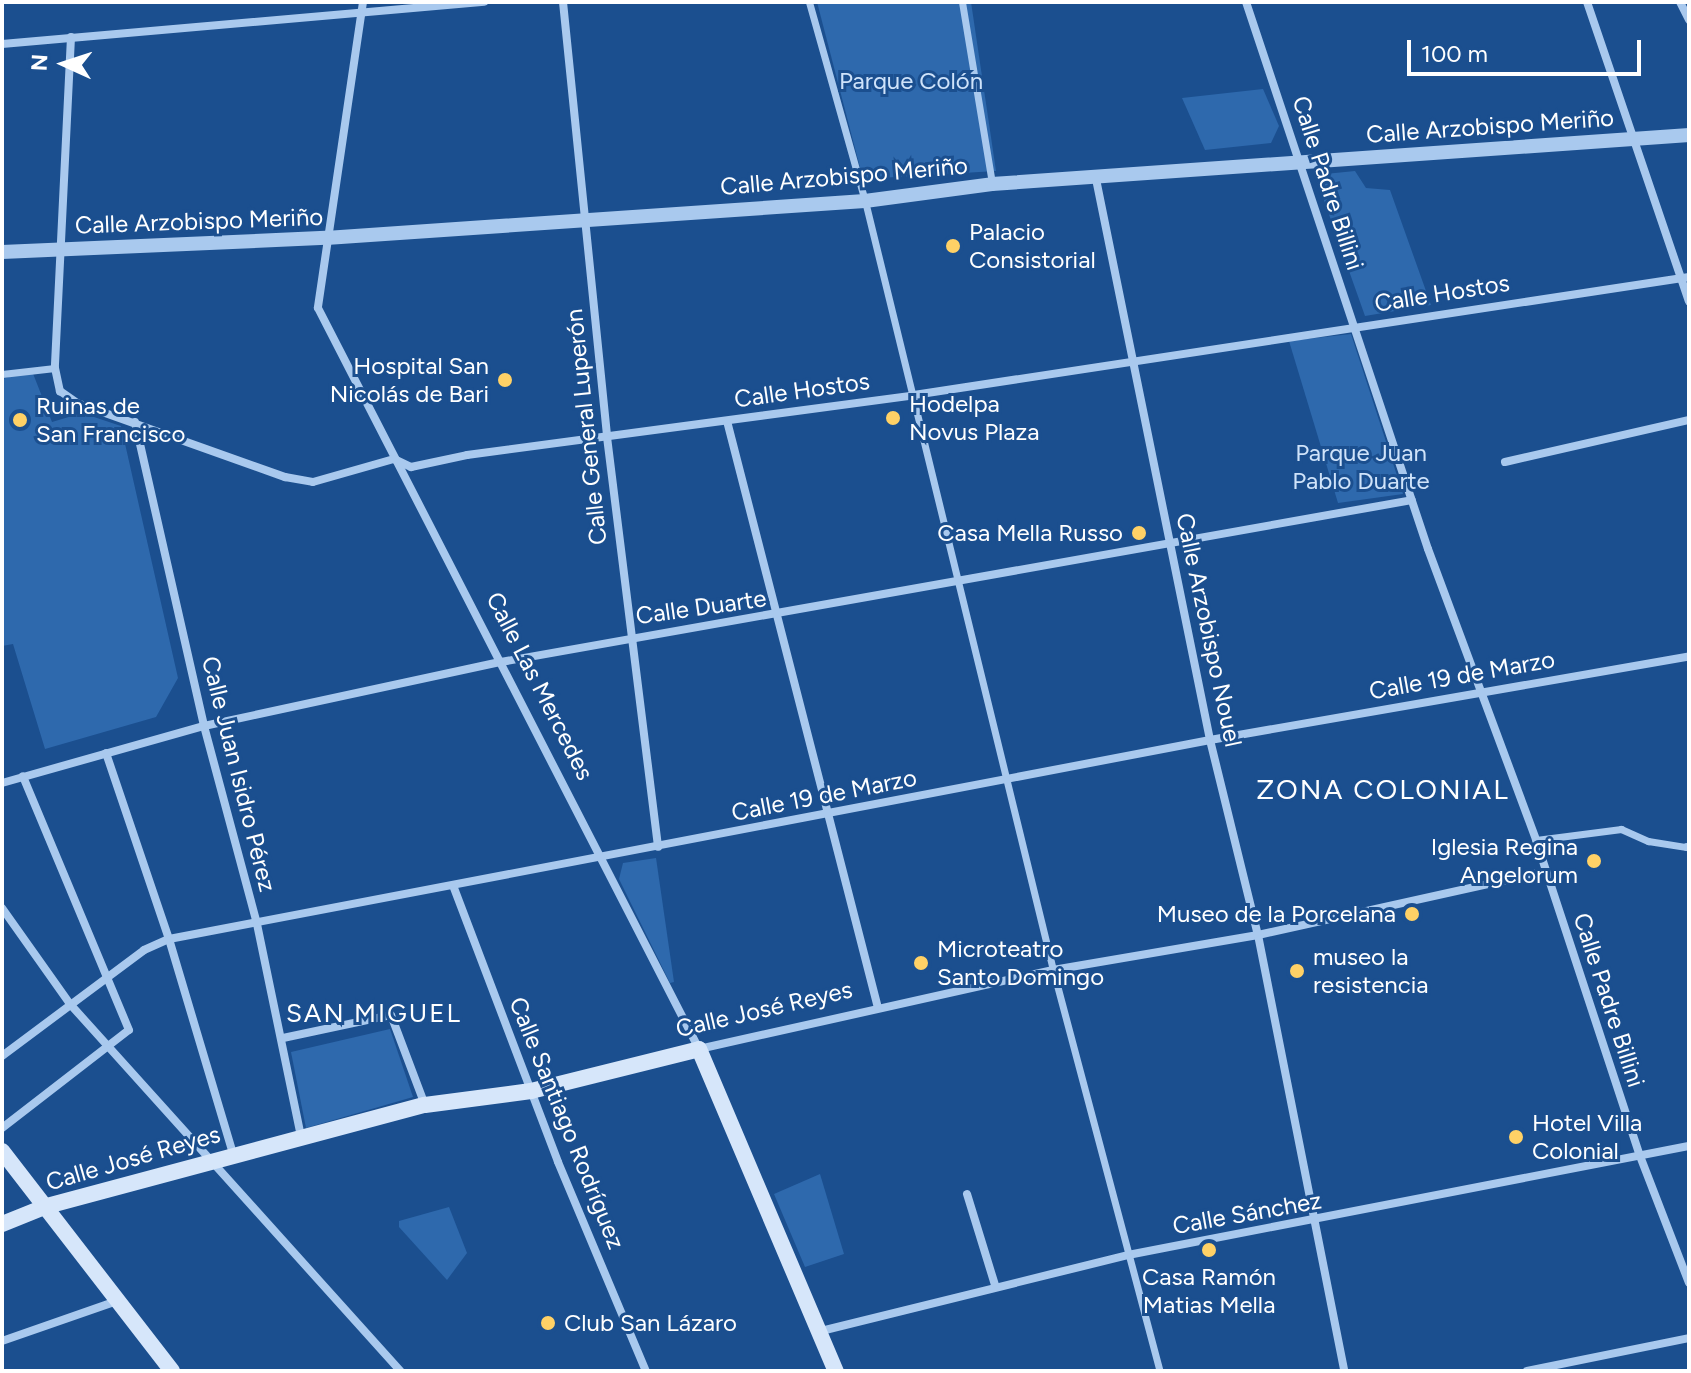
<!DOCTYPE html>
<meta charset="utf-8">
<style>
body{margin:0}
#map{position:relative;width:1691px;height:1373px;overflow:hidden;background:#1b4f8f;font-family:Figtree,sans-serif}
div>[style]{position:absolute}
.green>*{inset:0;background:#2e69ad}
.pedestrian>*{height:7px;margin:-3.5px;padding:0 3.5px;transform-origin:3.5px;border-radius:3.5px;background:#a9c9ee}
.minor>*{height:8px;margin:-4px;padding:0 4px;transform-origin:4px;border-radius:4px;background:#a9c9ee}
.tertiary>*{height:14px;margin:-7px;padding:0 7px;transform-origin:7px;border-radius:7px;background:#a9c9ee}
.secondary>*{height:16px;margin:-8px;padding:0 8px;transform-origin:8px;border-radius:8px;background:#d6e6fa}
.dots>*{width:22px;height:22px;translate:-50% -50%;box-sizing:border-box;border:4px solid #1b4f8f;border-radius:50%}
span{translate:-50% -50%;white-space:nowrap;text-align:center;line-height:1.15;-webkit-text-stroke:6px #1b4f8f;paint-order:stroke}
.park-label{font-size:24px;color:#cfe3fa}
.street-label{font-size:24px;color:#fff}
.poi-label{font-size:24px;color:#fff}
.left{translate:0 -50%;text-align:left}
.right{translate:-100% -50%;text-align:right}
.neighbourhood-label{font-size:26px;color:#fff;letter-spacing:2px}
.quarter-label{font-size:28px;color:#fff;letter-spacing:2px}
.frame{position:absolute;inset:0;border:4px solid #fff;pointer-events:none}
.north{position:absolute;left:24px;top:24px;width:80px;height:80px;-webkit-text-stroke:6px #1b4f8f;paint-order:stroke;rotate:273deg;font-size:22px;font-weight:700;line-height:32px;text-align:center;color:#fff}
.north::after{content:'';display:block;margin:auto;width:28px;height:36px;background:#fff;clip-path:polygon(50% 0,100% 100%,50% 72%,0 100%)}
.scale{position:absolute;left:1407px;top:40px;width:234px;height:36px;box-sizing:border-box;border:4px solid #fff;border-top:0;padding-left:10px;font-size:24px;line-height:28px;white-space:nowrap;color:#fff;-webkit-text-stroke:6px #1b4f8f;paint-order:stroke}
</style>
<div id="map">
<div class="green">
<div style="clip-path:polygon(817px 2px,971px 2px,996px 171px,863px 179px)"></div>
<div style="clip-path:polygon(1263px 89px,1279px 126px,1271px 143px,1205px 150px,1182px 98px)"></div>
<div style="clip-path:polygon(1355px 171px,1366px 188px,1390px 190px,1431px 305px,1365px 316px,1315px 175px)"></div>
<div style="clip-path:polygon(1351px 334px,1403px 494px,1338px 503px,1289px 341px)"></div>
<div style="clip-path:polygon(32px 371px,52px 422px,82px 413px,121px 426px,178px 678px,156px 717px,45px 749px,13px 644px,2px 646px,2px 379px)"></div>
<div style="clip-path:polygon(656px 858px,674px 982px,670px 983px,619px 879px,623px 863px)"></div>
<div style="clip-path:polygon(390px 1029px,413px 1097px,306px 1128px,291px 1052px)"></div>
<div style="clip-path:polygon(820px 1174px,844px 1254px,805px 1267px,774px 1194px)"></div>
<div style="clip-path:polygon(449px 1207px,467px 1253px,447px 1280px,399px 1227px,399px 1221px)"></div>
</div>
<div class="pedestrian">
<div style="left:809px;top:2px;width:207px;rotate:74.3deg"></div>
<div style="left:865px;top:201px;width:792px;rotate:76.26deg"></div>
<div style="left:1053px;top:970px;width:415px;rotate:75.1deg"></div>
<div style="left:962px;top:2px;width:184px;rotate:80.6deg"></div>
<div style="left:2px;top:374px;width:53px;rotate:-6.5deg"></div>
<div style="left:1536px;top:840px;width:86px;rotate:-7.4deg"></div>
<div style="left:1621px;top:829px;width:30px;rotate:24deg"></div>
<div style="left:1648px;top:841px;width:39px;rotate:9deg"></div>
</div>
<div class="minor">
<div style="left:363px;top:2px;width:309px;rotate:98.4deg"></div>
<div style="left:318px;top:308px;width:833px;rotate:62.79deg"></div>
<div style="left:699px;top:1049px;width:363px;rotate:-12.6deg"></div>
<div style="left:1053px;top:970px;width:208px;rotate:-9.7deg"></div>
<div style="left:1258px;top:935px;width:295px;rotate:-12.5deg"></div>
<div style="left:563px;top:2px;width:437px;rotate:84.2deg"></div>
<div style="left:607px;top:437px;width:413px;rotate:82.9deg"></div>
<div style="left:1246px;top:2px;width:576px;rotate:71.6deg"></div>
<div style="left:1428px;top:549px;width:310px;rotate:69.6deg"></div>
<div style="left:1536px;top:840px;width:333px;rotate:71.8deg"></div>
<div style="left:1640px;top:1156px;width:136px;rotate:68.9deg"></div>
<div style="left:1587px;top:2px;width:316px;rotate:71.2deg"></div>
<div style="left:1680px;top:2px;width:20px;rotate:63deg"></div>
<div style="left:71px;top:37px;width:331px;rotate:92.8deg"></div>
<div style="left:55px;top:368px;width:24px;rotate:78deg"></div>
<div style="left:60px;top:391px;width:21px;rotate:35deg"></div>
<div style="left:77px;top:403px;width:221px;rotate:19.6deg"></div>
<div style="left:285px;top:477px;width:28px;rotate:10deg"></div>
<div style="left:313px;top:482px;width:84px;rotate:-15.9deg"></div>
<div style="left:394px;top:459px;width:19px;rotate:25deg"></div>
<div style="left:411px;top:467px;width:57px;rotate:-12.1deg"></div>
<div style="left:467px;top:455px;width:451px;rotate:-7.6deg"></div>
<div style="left:914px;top:395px;width:784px;rotate:-8.66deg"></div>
<div style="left:2px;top:44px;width:484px;rotate:-5deg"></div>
<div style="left:1096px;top:179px;width:572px;rotate:78.51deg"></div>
<div style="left:1210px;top:740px;width:201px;rotate:76.2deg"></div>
<div style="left:1258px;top:935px;width:444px;rotate:78.8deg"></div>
<div style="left:727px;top:421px;width:606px;rotate:75.57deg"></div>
<div style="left:135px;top:422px;width:312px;rotate:77.2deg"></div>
<div style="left:204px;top:726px;width:205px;rotate:75deg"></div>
<div style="left:257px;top:924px;width:217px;rotate:78.3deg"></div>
<div style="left:1505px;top:462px;width:189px;rotate:-12.9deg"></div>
<div style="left:106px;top:753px;width:196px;rotate:71.3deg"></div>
<div style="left:169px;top:939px;width:224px;rotate:73.4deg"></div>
<div style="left:2px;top:783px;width:210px;rotate:-15.8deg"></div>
<div style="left:204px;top:726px;width:304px;rotate:-12.2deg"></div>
<div style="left:501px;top:662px;width:925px;rotate:-10.08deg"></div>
<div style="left:1687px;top:847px;width:2px"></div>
<div style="left:454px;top:888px;width:293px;rotate:69.2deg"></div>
<div style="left:558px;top:1162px;width:227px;rotate:67.2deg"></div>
<div style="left:2px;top:908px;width:118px;rotate:54.7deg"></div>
<div style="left:70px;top:1004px;width:494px;rotate:48deg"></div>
<div style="left:283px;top:1038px;width:110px;rotate:-12deg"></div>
<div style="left:391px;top:1015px;width:96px;rotate:69.3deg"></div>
<div style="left:2px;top:1056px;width:177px;rotate:-36.7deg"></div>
<div style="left:144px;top:950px;width:27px;rotate:-24deg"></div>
<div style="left:169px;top:939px;width:1060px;rotate:-10.82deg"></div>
<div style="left:1210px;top:740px;width:486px;rotate:-9.9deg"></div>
<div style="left:2px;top:1128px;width:160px;rotate:-37.7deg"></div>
<div style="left:129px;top:1030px;width:275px;rotate:-112.7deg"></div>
<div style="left:967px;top:1194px;width:95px;rotate:72.9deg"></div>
<div style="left:817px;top:1332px;width:320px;rotate:-13.9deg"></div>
<div style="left:1128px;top:1255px;width:571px;rotate:-11deg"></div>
<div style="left:2px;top:1341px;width:122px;rotate:-19.2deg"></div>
<div style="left:1527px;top:1371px;width:165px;rotate:-11.5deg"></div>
</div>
<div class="tertiary">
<div style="left:2px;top:252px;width:324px;rotate:-2.5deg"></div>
<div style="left:326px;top:238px;width:540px;rotate:-3.93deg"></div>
<div style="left:865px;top:201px;width:128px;rotate:-7.6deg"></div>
<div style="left:992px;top:184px;width:699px;rotate:-4.02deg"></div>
</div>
<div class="secondary">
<div style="left:2px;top:1151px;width:278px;rotate:52.3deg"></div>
<div style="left:2px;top:1224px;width:48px;rotate:-21.8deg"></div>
<div style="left:47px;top:1206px;width:391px;rotate:-15deg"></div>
<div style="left:425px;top:1105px;width:107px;rotate:-7.5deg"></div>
<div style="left:531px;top:1091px;width:173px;rotate:-14deg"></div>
<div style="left:699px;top:1049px;width:350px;rotate:67deg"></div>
</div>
<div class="dots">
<div style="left:953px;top:246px;background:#ffd166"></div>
<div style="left:505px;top:380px;background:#ffd166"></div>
<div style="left:893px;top:418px;background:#ffd166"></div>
<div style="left:20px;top:420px;background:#ffd166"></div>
<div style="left:1139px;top:533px;background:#ffd166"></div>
<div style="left:1594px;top:861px;background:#ffd166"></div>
<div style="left:1412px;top:914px;background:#ffd166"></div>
<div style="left:921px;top:963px;background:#ffd166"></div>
<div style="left:1297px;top:971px;background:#ffd166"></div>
<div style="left:1516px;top:1137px;background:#ffd166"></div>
<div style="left:1209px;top:1250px;background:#ffd166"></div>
<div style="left:548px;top:1323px;background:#ffd166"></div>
</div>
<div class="park-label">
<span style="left:911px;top:81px">Parque Colón</span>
<span style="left:1361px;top:467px">Parque Juan<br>Pablo Duarte</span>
</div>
<div class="street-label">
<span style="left:1490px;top:126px;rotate:-4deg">Calle Arzobispo Meriño</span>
<span style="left:844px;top:176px;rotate:-5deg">Calle Arzobispo Meriño</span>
<span style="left:1328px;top:183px;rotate:72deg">Calle Padre Billini</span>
<span style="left:199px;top:221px;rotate:-2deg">Calle Arzobispo Meriño</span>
<span style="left:1442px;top:293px;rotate:-9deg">Calle Hostos</span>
<span style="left:802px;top:390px;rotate:-8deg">Calle Hostos</span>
<span style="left:586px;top:427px;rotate:-96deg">Calle General Luperón</span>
<span style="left:701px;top:607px;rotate:-8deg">Calle Duarte</span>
<span style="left:1209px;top:630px;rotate:78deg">Calle Arzobispo Nouel</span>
<span style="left:1462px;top:675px;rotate:-10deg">Calle 19 de Marzo</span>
<span style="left:540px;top:686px;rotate:63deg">Calle Las Mercedes</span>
<span style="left:239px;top:774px;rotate:76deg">Calle Juan Isidro Pérez</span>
<span style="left:824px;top:795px;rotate:-11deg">Calle 19 de Marzo</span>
<span style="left:1609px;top:1000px;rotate:72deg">Calle Padre Billini</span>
<span style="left:764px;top:1009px;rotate:-13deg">Calle José Reyes</span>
<span style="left:567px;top:1123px;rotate:68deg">Calle Santiago Rodríguez</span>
<span style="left:133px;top:1158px;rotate:-16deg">Calle José Reyes</span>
<span style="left:1247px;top:1213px;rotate:-10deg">Calle Sánchez</span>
</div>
<div class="poi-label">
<span class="left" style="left:969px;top:246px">Palacio<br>Consistorial</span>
<span class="right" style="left:489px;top:380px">Hospital San<br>Nicolás de Bari</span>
<span class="left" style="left:909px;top:418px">Hodelpa<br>Novus Plaza</span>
<span class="left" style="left:36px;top:420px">Ruinas de<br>San Francisco</span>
<span class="right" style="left:1123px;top:533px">Casa Mella Russo</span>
<span class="right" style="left:1578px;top:861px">Iglesia Regina<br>Angelorum</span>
<span class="right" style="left:1396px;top:914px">Museo de la Porcelana</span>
<span class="left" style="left:937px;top:963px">Microteatro<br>Santo Domingo</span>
<span class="left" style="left:1313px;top:971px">museo la<br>resistencia</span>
<span class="left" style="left:1532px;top:1137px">Hotel Villa<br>Colonial</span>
<span style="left:1209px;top:1291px">Casa Ramón<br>Matias Mella</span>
<span class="left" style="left:564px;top:1323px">Club San Lázaro</span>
</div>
<div class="neighbourhood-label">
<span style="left:374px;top:1014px">SAN MIGUEL</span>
</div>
<div class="quarter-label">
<span style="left:1383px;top:789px">ZONA COLONIAL</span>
</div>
<div class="frame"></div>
<div class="north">N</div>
<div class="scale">100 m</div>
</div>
